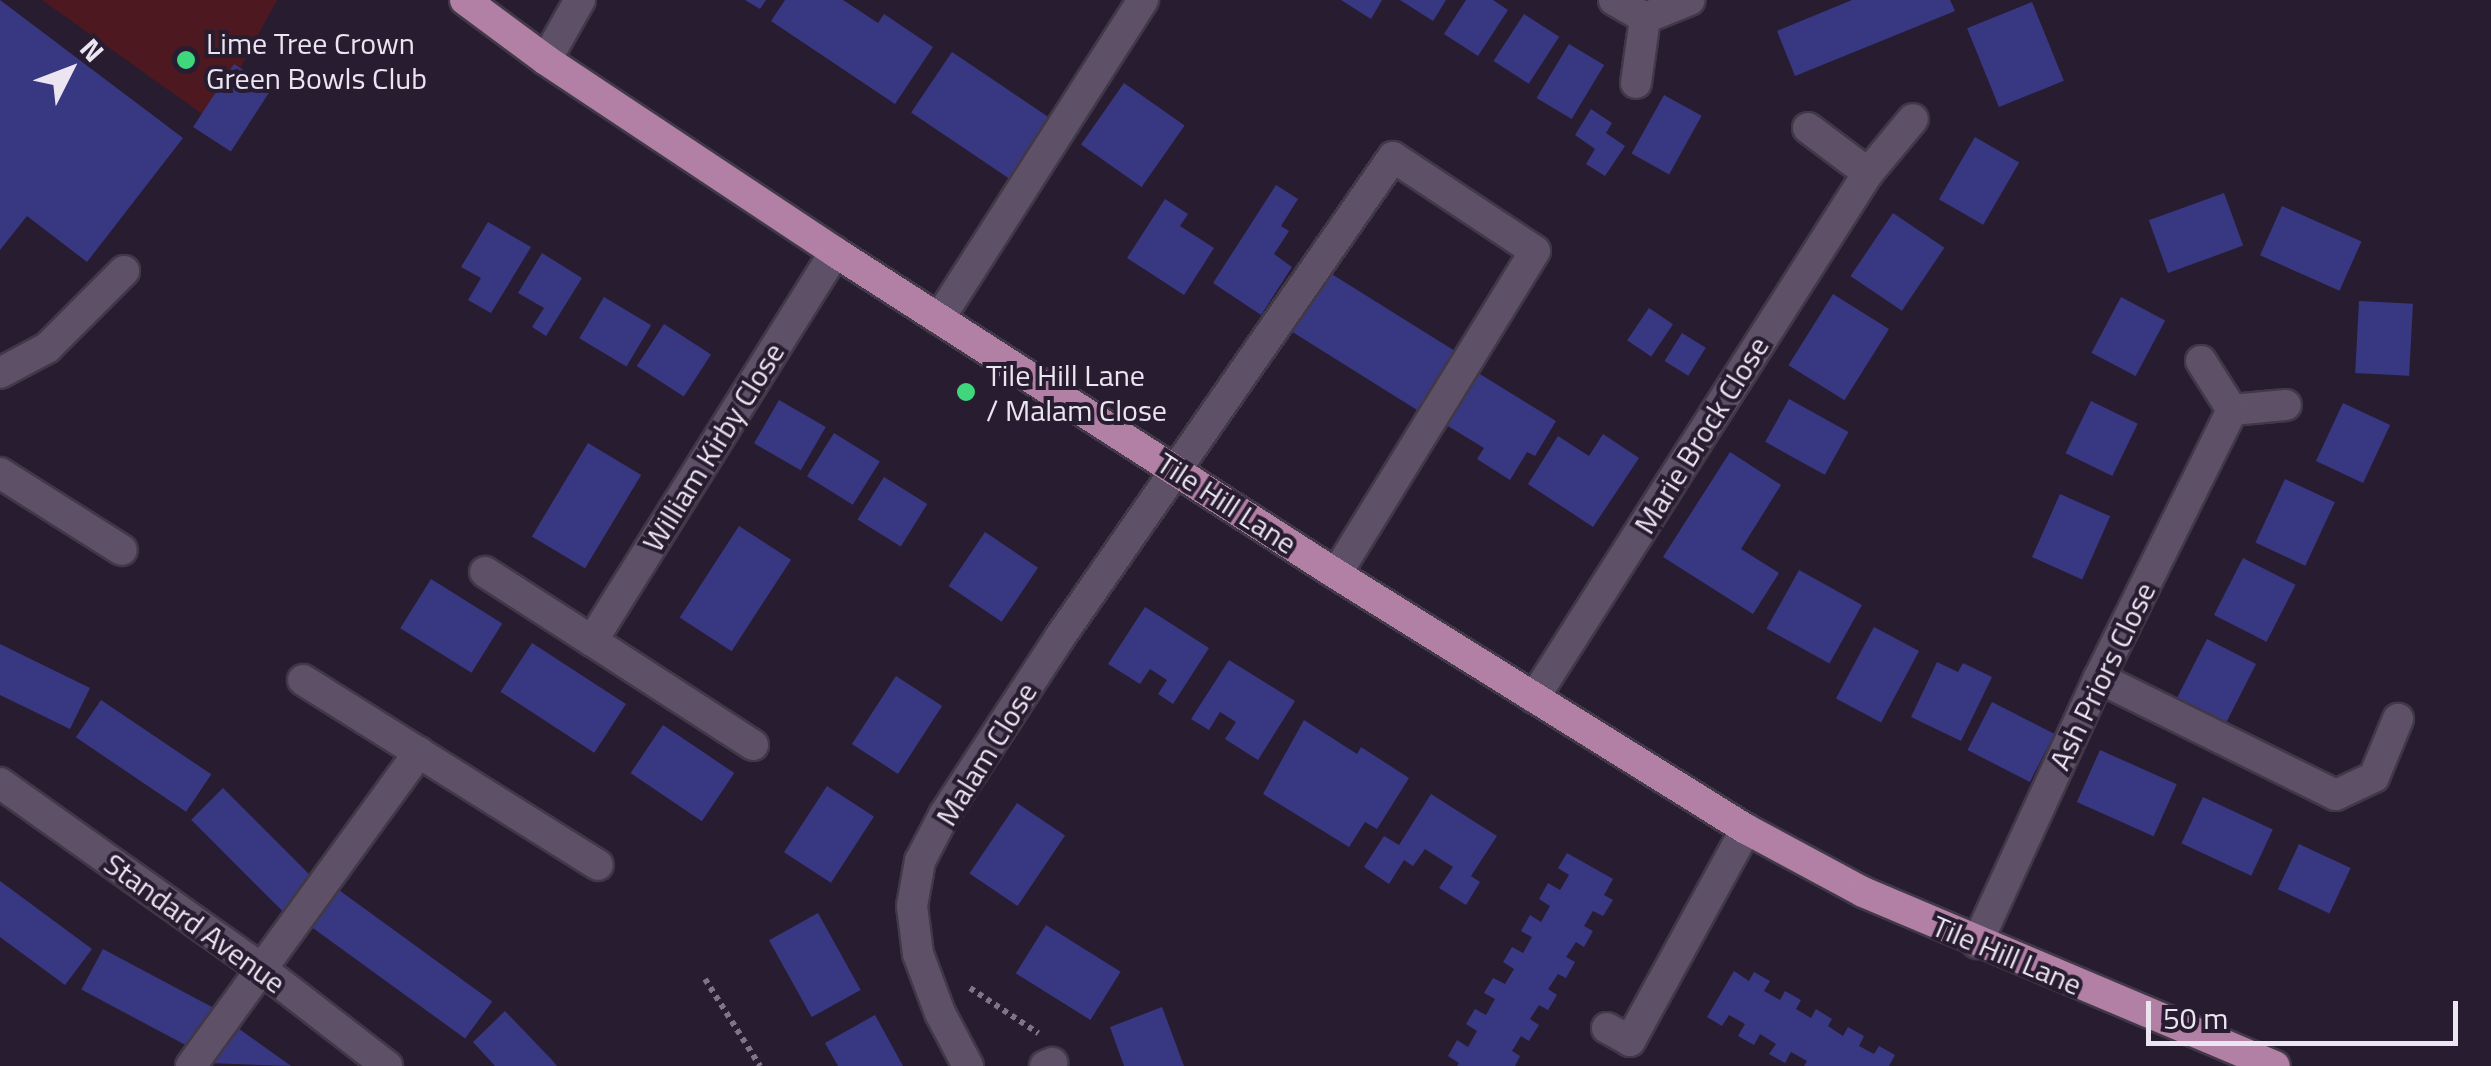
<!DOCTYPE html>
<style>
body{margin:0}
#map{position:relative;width:2491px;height:1066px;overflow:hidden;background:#281d30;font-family:"Titillium Web",sans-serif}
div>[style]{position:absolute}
.green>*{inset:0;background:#4e1820}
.building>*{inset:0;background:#383782;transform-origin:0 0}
.path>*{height:6px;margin-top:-3px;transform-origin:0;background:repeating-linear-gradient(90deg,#7f7586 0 5px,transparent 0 10px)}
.roads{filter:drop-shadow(2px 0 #413848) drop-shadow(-2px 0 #413848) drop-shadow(0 2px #413848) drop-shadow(0 -2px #413848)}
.minor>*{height:30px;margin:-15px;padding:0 15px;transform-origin:15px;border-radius:15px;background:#5e5167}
.major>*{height:30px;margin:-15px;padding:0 15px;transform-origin:15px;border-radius:15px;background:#b380a5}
.dots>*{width:28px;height:28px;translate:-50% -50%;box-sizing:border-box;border:5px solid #281d30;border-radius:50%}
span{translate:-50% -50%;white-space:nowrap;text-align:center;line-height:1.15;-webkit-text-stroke:8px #281d30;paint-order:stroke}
.poi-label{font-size:30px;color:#ebe4f1}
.left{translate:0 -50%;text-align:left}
.street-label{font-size:30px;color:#ebe4f1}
.north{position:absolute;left:20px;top:20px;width:100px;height:100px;-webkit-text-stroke:8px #281d30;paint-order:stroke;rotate:48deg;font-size:28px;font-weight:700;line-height:40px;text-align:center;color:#ebe4f1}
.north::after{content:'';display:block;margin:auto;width:35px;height:45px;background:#ebe4f1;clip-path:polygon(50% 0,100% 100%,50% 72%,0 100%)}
.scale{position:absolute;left:2146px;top:1001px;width:312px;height:45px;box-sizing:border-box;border:5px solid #ebe4f1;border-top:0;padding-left:12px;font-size:30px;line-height:35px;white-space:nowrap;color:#ebe4f1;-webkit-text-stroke:8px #281d30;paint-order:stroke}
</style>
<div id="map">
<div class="green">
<div style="clip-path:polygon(42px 0,277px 0,212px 121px)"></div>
</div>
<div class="building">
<div style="clip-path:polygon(0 0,183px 138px,87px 262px,27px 216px,0 250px)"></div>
<div style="clip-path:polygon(745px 0,766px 0,760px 9px)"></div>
<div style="clip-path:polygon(785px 0,843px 0,878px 23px,884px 14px,933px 47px,895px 104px,771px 21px)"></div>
<div style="clip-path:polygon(1341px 0,1382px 0,1371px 19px)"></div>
<div style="clip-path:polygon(1400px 0,1446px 0,1433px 21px)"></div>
<div style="clip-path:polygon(1466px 0,1493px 0,1508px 10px,1478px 56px,1444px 34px)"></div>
<div style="clip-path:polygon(1852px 0,1950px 0,1955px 11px,1795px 76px,1777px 31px)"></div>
<div style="left:2032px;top:2px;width:85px;height:70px;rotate:68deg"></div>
<div style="left:1524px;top:14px;width:42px;height:56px;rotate:33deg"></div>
<div style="left:1569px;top:44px;width:41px;height:63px;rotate:31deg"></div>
<div style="left:952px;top:52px;width:123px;height:73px;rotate:34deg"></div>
<div style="left:234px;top:64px;width:45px;height:75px;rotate:33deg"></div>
<div style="left:1124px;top:83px;width:74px;height:75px;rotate:35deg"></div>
<div style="left:1664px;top:95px;width:43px;height:67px;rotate:29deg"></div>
<div style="clip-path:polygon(1591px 109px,1612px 123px,1606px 133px,1625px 146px,1605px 176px,1586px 164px,1595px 149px,1575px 135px)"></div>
<div style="left:1975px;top:137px;width:51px;height:72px;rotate:30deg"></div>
<div style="clip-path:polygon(1276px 185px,1298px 199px,1281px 226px,1289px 231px,1274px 254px,1292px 267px,1261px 315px,1213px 283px)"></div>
<div style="left:2224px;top:193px;width:56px;height:80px;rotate:70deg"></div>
<div style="clip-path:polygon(1165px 199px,1188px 214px,1180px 226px,1214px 248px,1184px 295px,1127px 258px)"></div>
<div style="left:2282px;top:206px;width:87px;height:54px;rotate:24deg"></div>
<div style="left:1893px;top:213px;width:62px;height:76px;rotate:34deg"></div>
<div style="clip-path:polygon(488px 222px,531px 247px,491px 313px,468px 300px,481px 278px,461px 267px)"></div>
<div style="clip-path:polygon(542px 253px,582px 278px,546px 336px,532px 327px,544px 308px,518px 293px)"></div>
<div style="left:1330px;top:273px;width:152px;height:70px;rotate:32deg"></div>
<div style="left:1833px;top:294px;width:66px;height:84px;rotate:32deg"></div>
<div style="left:604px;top:297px;width:55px;height:48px;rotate:31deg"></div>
<div style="left:2121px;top:297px;width:50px;height:63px;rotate:28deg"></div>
<div style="left:2359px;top:301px;width:54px;height:72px;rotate:3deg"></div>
<div style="left:1649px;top:308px;width:29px;height:39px;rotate:34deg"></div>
<div style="left:664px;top:324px;width:56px;height:50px;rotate:33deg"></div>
<div style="left:1682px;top:333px;width:28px;height:33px;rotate:32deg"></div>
<div style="clip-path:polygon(1475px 371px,1556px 421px,1535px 456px,1527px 452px,1510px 480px,1477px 459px,1484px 448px,1443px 423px)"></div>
<div style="left:1789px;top:399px;width:68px;height:49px;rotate:29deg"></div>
<div style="left:779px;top:400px;width:54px;height:50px;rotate:30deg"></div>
<div style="left:2091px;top:401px;width:52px;height:58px;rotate:26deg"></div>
<div style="left:2343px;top:403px;width:52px;height:64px;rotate:25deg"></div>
<div style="left:834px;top:433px;width:54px;height:51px;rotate:32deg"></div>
<div style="clip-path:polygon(1603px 434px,1639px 458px,1593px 527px,1528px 484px,1558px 436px,1589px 456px)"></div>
<div style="left:588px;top:443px;width:62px;height:109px;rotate:31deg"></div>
<div style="clip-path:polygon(1730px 452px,1781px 485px,1741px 549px,1779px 573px,1753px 614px,1663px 557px)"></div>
<div style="left:884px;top:477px;width:51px;height:50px;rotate:32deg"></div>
<div style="left:2285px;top:479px;width:55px;height:70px;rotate:25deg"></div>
<div style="left:2060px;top:494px;width:55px;height:69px;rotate:24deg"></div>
<div style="left:739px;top:526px;width:62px;height:109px;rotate:33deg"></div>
<div style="left:985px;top:532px;width:64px;height:65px;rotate:34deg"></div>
<div style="left:2243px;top:558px;width:59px;height:64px;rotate:27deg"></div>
<div style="left:1799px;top:570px;width:72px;height:67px;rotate:29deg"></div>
<div style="left:431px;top:579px;width:84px;height:58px;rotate:32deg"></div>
<div style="clip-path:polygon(1145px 607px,1209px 648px,1173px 704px,1158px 694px,1167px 680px,1150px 669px,1140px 684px,1108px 664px)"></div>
<div style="left:1874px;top:627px;width:51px;height:81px;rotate:28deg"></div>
<div style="left:2207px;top:639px;width:55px;height:67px;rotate:27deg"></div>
<div style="left:532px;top:643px;width:112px;height:58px;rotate:33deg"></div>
<div style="clip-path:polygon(0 644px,90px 688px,70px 729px,0 695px)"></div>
<div style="clip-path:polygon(1229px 660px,1295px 701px,1258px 760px,1225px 739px,1236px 722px,1220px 712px,1209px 730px,1191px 719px)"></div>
<div style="clip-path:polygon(1937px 662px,1958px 672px,1963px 663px,1992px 677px,1961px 741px,1911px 717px)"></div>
<div style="left:896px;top:676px;width:55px;height:81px;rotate:33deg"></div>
<div style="left:101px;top:700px;width:133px;height:45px;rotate:34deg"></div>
<div style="left:1992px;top:702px;width:70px;height:54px;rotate:27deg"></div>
<div style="clip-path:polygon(1304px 720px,1357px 754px,1361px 747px,1409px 778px,1377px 829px,1365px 822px,1349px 847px,1263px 794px)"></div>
<div style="left:663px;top:725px;width:86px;height:58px;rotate:34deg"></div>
<div style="left:2100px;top:750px;width:84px;height:57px;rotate:24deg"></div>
<div style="left:827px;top:786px;width:56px;height:79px;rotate:33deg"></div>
<div style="left:223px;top:788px;width:134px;height:45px;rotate:45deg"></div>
<div style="clip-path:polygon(1431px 794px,1497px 836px,1471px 876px,1480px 882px,1466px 905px,1439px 888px,1453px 867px,1425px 849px,1413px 866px,1404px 860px,1389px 884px,1364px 867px,1384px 836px,1399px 845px)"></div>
<div style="left:2203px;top:797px;width:77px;height:51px;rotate:25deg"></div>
<div style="left:1017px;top:803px;width:58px;height:85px;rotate:34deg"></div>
<div style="left:2299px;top:844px;width:57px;height:50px;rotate:25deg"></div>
<div style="clip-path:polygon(1567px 853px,1613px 879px,1604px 895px,1613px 900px,1603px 916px,1593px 911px,1584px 926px,1593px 931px,1584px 947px,1576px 942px,1566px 957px,1575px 962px,1566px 978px,1558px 974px,1548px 989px,1557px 995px,1548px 1010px,1539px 1005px,1530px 1019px,1539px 1025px,1529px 1041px,1521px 1036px,1512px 1051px,1520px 1056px,1515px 1066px,1457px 1066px,1459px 1063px,1448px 1056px,1457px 1040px,1468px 1047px,1477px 1031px,1466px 1024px,1475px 1009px,1486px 1015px,1495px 999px,1484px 993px,1493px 978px,1505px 984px,1514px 969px,1503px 962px,1512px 947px,1523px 953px,1532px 937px,1521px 931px,1530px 915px,1541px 922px,1550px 906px,1539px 899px,1548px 883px,1560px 890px,1569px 875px,1558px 868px)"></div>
<div style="clip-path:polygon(0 881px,92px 949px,65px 985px,0 937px)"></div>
<div style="left:332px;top:885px;width:198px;height:46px;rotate:36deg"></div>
<div style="left:818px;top:913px;width:88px;height:56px;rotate:61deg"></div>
<div style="left:1046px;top:925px;width:88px;height:57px;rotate:32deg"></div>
<div style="left:103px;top:949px;width:134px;height:46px;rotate:28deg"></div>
<div style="clip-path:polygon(1734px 971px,1749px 981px,1754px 972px,1770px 981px,1764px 991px,1780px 1000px,1785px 991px,1801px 1000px,1796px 1009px,1811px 1018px,1816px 1009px,1832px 1019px,1828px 1026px,1843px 1036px,1848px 1027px,1864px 1036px,1859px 1046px,1874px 1054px,1879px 1046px,1895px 1055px,1889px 1066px,1804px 1066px,1807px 1061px,1791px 1052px,1785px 1063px,1769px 1054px,1776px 1044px,1760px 1034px,1754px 1045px,1738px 1036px,1745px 1024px,1729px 1015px,1722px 1026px,1707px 1017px)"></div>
<div style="clip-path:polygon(1162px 1007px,1184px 1066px,1124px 1066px,1110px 1027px)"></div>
<div style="clip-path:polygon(505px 1011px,552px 1060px,557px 1066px,495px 1066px,473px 1042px)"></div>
<div style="clip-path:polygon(875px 1015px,903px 1066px,838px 1066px,825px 1043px)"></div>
<div style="clip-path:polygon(235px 1026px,291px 1066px,208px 1063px)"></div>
</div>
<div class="path">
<div style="left:705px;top:979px;width:103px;rotate:57.7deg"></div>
<div style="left:970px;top:988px;width:82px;rotate:33.5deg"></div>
</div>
<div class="roads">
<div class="minor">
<div style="left:1614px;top:0;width:36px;rotate:30deg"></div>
<div style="left:546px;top:60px;width:69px;rotate:-60.5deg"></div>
<div style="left:1636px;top:83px;width:66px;rotate:-82.1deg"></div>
<div style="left:1645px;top:18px;width:48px;rotate:-21.8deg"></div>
<div style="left:1808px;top:128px;width:75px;rotate:36.9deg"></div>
<div style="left:939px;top:319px;width:379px;rotate:-57.4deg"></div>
<div style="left:2201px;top:361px;width:58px;rotate:57.7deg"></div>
<div style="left:2232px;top:410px;width:54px;rotate:-5.3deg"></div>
<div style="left:0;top:373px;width:53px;rotate:-28deg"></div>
<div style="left:47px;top:348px;width:109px;rotate:-45deg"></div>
<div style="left:0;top:473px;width:144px;rotate:32.3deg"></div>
<div style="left:485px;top:572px;width:127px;rotate:32.8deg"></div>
<div style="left:2099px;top:678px;width:264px;rotate:26.3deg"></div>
<div style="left:2336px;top:795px;width:42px;rotate:-25.3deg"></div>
<div style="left:2374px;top:777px;width:63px;rotate:-67.5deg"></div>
<div style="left:303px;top:680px;width:348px;rotate:32.1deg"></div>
<div style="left:1534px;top:698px;width:622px;rotate:-57.54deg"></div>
<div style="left:1868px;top:173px;width:70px;rotate:-50.2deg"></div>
<div style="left:753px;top:745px;width:192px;rotate:-147.1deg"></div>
<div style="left:592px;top:641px;width:459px;rotate:-58deg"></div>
<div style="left:0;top:783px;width:323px;rotate:35.4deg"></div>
<div style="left:263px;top:970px;width:157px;rotate:37.7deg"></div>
<div style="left:1977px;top:943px;width:292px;rotate:-65.3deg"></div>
<div style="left:2099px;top:678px;width:299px;rotate:-63.6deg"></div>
<div style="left:1607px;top:1028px;width:26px;rotate:29deg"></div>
<div style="left:1630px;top:1041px;width:242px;rotate:-61.3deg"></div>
<div style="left:191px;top:1066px;width:388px;rotate:-54deg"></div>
<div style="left:968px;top:1066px;width:60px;rotate:-117.8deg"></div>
<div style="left:940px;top:1013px;width:63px;rotate:-110.4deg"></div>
<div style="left:918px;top:954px;width:48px;rotate:-97.1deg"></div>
<div style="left:912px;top:906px;width:46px;rotate:-79.9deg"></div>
<div style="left:920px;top:861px;width:52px;rotate:-62.4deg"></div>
<div style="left:944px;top:815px;width:212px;rotate:-56.9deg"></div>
<div style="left:1060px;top:637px;width:584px;rotate:-55.25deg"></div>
<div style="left:1393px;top:157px;width:170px;rotate:33.5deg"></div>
<div style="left:1535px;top:251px;width:379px;rotate:121.6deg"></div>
<div style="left:1045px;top:1066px;width:8px;rotate:-23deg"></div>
</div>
<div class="major">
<div style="left:465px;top:0;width:101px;rotate:36.5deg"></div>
<div style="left:546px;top:60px;width:347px;rotate:33.6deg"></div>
<div style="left:835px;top:252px;width:596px;rotate:32.73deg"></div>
<div style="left:1336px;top:574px;width:483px;rotate:31.9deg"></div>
<div style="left:1746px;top:829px;width:133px;rotate:28.3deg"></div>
<div style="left:1863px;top:892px;width:447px;rotate:22.9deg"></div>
</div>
</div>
<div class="dots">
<div style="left:186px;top:60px;background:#40d77c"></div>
<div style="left:966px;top:392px;background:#40d77c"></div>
</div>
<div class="poi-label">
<span class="left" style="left:206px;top:60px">Lime Tree Crown<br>Green Bowls Club</span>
<span class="left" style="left:986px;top:392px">Tile Hill Lane<br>/ Malam Close</span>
</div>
<div class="street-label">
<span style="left:1701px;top:435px;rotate:-58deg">Marie Brock Close</span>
<span style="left:713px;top:447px;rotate:-58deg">William Kirby Close</span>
<span style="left:1227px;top:503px;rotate:33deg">Tile Hill Lane</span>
<span style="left:2102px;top:676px;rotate:-64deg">Ash Priors Close</span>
<span style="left:986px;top:754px;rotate:-58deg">Malam Close</span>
<span style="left:195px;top:923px;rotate:36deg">Standard Avenue</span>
<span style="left:2007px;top:955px;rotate:23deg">Tile Hill Lane</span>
</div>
<div class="north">N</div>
<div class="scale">50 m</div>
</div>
